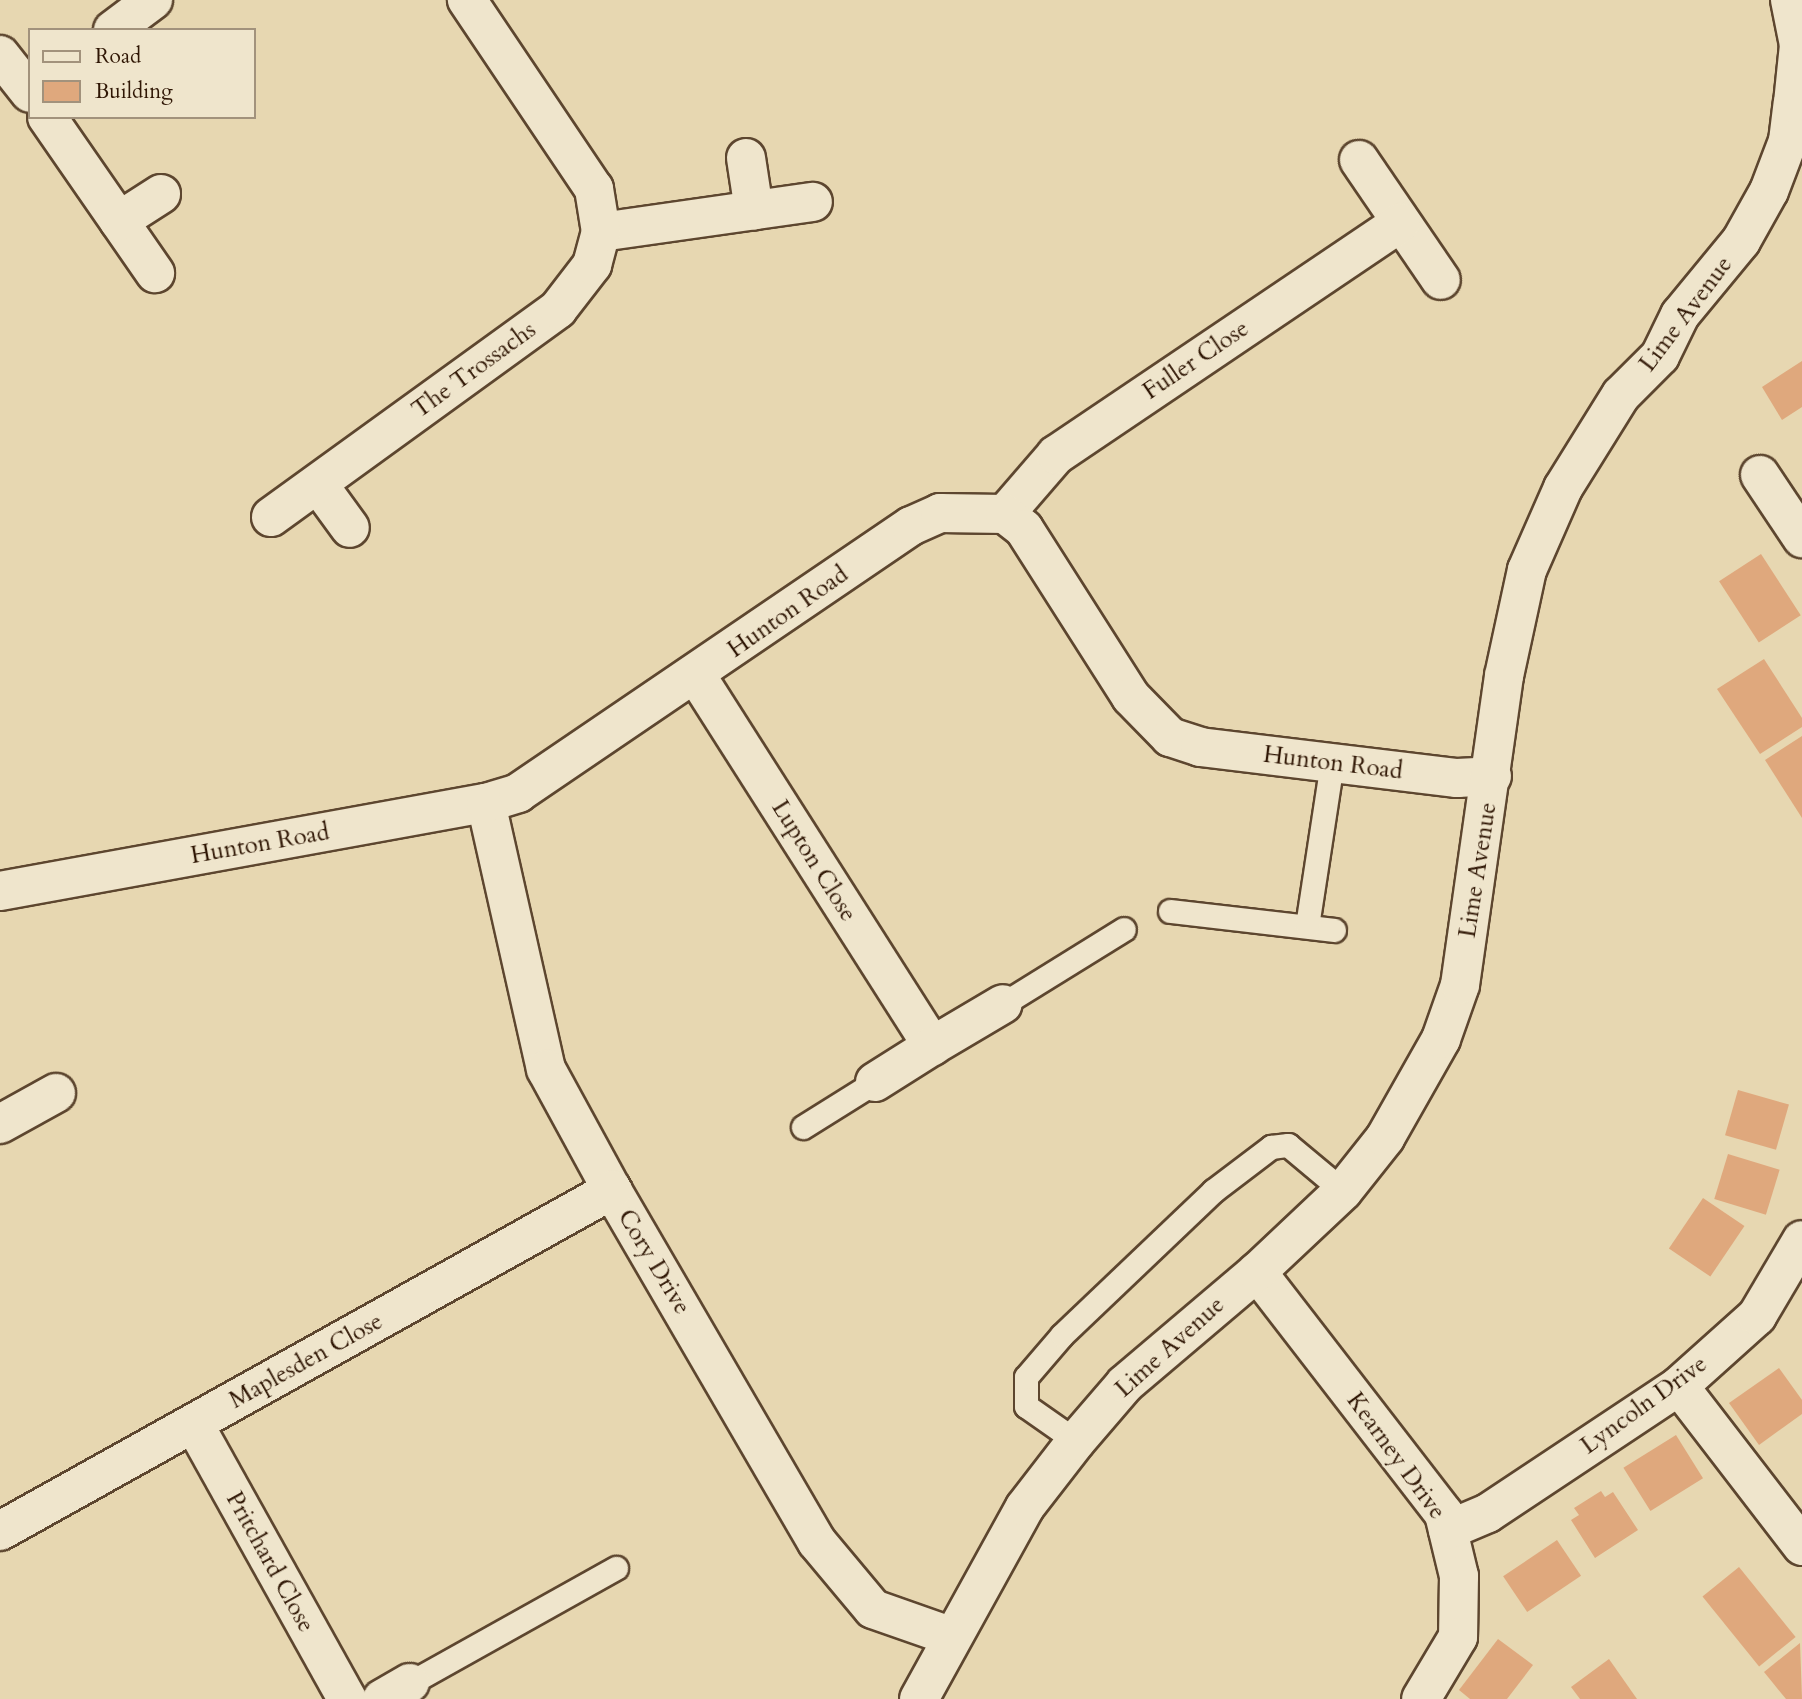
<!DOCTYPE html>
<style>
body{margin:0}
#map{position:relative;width:1802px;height:1699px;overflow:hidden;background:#e7d7b1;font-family:Cardo,serif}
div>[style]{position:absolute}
.building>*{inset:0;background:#dfa87d;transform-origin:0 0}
.roads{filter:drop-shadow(2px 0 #5d462f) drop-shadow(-2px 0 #5d462f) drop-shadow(0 2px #5d462f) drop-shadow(0 -2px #5d462f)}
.lane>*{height:23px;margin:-11.5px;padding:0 11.5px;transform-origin:11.5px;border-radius:11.5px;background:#efe5cc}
.street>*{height:38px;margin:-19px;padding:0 19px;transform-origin:19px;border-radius:19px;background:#efe5cc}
span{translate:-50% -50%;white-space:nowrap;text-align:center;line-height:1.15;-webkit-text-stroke:5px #efe5cc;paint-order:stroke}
.street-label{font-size:24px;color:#2f1604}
.legend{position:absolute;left:28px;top:28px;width:228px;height:91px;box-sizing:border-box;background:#efe5cc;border:2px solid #a2927c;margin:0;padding:9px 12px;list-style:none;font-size:21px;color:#2f1604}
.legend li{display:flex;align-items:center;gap:14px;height:35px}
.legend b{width:35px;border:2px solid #a2927c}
</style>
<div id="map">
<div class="building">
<div style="clip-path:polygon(1802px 361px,1802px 407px,1782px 420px,1762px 387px)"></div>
<div style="left:1761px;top:554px;width:73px;height:50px;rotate:57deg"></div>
<div style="clip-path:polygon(1764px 659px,1802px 718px,1802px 727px,1760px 754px,1717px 689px)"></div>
<div style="clip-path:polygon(1802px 736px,1802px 818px,1765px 760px)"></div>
<div style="left:1738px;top:1090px;width:53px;height:47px;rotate:16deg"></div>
<div style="left:1728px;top:1154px;width:54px;height:47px;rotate:17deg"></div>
<div style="left:1703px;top:1198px;width:50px;height:61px;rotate:34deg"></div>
<div style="clip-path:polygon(1779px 1368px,1802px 1400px,1802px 1414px,1759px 1445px,1729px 1403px)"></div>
<div style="left:1676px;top:1435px;width:51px;height:62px;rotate:58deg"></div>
<div style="clip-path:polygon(1601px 1491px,1605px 1497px,1613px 1492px,1638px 1530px,1595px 1558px,1571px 1520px,1579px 1515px,1574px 1508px)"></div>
<div style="left:1557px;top:1540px;width:43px;height:65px;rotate:56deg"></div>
<div style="left:1739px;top:1567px;width:90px;height:47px;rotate:51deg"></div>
<div style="clip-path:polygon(1498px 1639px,1533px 1665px,1507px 1699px,1470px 1699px,1459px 1690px)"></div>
<div style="clip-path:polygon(1800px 1643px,1802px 1699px,1786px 1699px,1764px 1672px)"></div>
<div style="clip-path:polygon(1609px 1659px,1637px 1699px,1580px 1699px,1571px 1687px)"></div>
</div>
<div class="roads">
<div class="lane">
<div style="left:1170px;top:911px;width:165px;rotate:6.6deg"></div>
<div style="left:1307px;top:926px;width:166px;rotate:-81.3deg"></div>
<div style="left:1003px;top:1004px;width:142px;rotate:-31.8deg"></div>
<div style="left:803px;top:1127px;width:85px;rotate:-32deg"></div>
<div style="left:1076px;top:1441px;width:61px;rotate:-145deg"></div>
<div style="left:1026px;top:1406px;width:29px;rotate:-90deg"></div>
<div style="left:1026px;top:1377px;width:55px;rotate:-49.4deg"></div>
<div style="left:1062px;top:1335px;width:209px;rotate:-43.6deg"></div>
<div style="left:1213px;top:1191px;width:73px;rotate:-37.2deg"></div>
<div style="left:1271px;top:1147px;width:17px;rotate:-7deg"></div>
<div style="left:1288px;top:1145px;width:72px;rotate:39.9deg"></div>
<div style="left:410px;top:1683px;width:236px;rotate:-29.2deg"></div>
</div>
<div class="street">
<div style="left:113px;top:30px;width:50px;rotate:-36.9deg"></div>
<div style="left:0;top:55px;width:48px;rotate:51.7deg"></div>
<div style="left:47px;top:117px;width:190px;rotate:55.3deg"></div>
<div style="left:746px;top:158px;width:53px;rotate:81.3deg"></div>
<div style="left:1359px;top:160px;width:145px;rotate:55.7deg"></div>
<div style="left:119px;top:221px;width:50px;rotate:-32.7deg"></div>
<div style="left:601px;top:232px;width:214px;rotate:-8.1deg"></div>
<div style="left:1760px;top:475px;width:76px;rotate:56.3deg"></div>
<div style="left:318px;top:484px;width:54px;rotate:54deg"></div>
<div style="left:1005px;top:514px;width:78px;rotate:-49.2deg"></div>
<div style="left:1056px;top:455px;width:416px;rotate:-34deg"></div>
<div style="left:271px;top:517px;width:354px;rotate:-35.9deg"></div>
<div style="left:558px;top:309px;width:56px;rotate:-52.3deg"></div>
<div style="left:592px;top:265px;width:34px;rotate:-75deg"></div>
<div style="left:601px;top:232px;width:44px;rotate:-99.2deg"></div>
<div style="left:594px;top:189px;width:228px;rotate:-123.9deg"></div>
<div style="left:696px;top:675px;width:440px;rotate:57.5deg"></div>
<div style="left:932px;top:1046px;width:82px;rotate:-30.6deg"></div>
<div style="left:486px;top:803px;width:273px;rotate:77.3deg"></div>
<div style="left:546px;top:1069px;width:138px;rotate:61.4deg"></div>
<div style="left:612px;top:1190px;width:407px;rotate:59.8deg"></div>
<div style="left:817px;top:1542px;width:87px;rotate:50.1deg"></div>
<div style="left:873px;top:1609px;width:82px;rotate:19.3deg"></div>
<div style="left:0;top:891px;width:494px;rotate:-10.3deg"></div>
<div style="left:486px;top:803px;width:34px;rotate:-17deg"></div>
<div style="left:518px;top:793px;width:475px;rotate:-34.2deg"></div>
<div style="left:911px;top:526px;width:32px;rotate:-24deg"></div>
<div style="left:940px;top:513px;width:65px;rotate:0.9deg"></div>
<div style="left:1005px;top:514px;width:24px;rotate:38deg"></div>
<div style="left:1024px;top:529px;width:199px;rotate:57.5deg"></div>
<div style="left:1131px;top:697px;width:56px;rotate:45.7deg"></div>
<div style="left:1170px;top:737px;width:32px;rotate:18deg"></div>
<div style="left:1200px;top:747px;width:259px;rotate:6.9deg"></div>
<div style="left:1457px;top:778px;width:35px;rotate:-3deg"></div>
<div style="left:875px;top:1082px;width:67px;rotate:-32.3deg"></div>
<div style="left:0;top:1124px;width:64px;rotate:-29deg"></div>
<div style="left:1257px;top:1272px;width:306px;rotate:52.3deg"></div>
<div style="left:1444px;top:1514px;width:64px;rotate:76.4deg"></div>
<div style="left:1459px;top:1576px;width:61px;rotate:90.9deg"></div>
<div style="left:1458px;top:1637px;width:72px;rotate:120.8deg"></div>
<div style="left:1679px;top:1386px;width:202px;rotate:52.4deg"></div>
<div style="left:194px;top:1424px;width:315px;rotate:60.9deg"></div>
<div style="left:1448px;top:1530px;width:43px;rotate:-23deg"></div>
<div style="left:1488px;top:1513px;width:229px;rotate:-33.6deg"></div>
<div style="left:1679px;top:1386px;width:105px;rotate:-41.9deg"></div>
<div style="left:1757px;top:1316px;width:88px;rotate:-59.4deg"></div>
<div style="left:0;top:1531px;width:701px;rotate:-29.13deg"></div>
<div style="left:382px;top:1699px;width:32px;rotate:-30deg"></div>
<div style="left:919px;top:1699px;width:219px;rotate:-61.1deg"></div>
<div style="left:1025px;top:1507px;width:83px;rotate:-52.3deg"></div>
<div style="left:1076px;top:1441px;width:75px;rotate:-49.3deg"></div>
<div style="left:1125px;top:1384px;width:173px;rotate:-40.3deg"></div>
<div style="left:1257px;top:1272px;width:118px;rotate:-43.3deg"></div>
<div style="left:1343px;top:1191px;width:68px;rotate:-51.6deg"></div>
<div style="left:1385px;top:1138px;width:114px;rotate:-60.5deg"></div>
<div style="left:1441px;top:1039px;width:57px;rotate:-70.6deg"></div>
<div style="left:1460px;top:985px;width:312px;rotate:-81.9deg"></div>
<div style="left:1504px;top:676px;width:108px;rotate:-77.8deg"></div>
<div style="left:1527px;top:570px;width:90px;rotate:-66.3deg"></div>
<div style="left:1563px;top:488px;width:110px;rotate:-58.1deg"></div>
<div style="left:1621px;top:395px;width:55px;rotate:-45deg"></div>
<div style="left:1660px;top:356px;width:46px;rotate:-64deg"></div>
<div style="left:1680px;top:315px;width:96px;rotate:-50.5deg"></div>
<div style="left:1741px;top:241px;width:57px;rotate:-60.8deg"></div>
<div style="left:1769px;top:191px;width:53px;rotate:-69.2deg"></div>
<div style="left:1788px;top:141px;width:38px;rotate:-83deg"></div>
<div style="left:1793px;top:103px;width:58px;rotate:-84.1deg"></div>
<div style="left:1799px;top:45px;width:46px;rotate:-101.3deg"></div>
</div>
</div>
<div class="street-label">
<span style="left:1686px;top:314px;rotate:-53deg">Lime Avenue</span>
<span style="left:1196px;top:360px;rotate:-34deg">Fuller Close</span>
<span style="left:474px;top:370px;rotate:-36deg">The Trossachs</span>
<span style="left:788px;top:612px;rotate:-35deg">Hunton Road</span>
<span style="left:1333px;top:763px;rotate:7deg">Hunton Road</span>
<span style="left:260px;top:844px;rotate:-10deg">Hunton Road</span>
<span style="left:814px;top:861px;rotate:58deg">Lupton Close</span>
<span style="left:1478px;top:870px;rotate:-81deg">Lime Avenue</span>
<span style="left:654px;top:1262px;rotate:59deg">Cory Drive</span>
<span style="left:1170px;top:1347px;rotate:-42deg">Lime Avenue</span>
<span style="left:306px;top:1361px;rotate:-29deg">Maplesden Close</span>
<span style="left:1644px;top:1405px;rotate:-36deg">Lyncoln Drive</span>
<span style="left:1396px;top:1456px;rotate:54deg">Kearney Drive</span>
<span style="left:270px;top:1562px;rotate:61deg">Pritchard Close</span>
</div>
<ul class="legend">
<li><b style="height:9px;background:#efe5cc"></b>Road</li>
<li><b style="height:19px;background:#dfa87d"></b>Building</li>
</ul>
</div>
